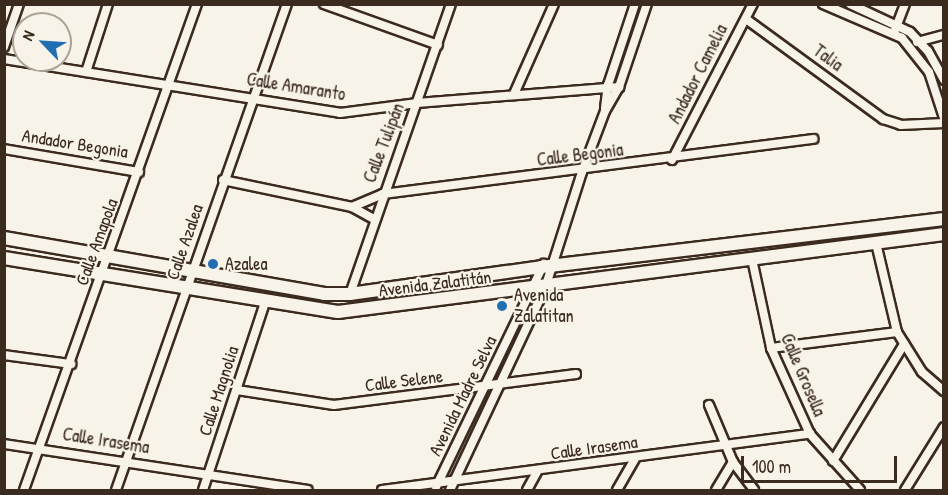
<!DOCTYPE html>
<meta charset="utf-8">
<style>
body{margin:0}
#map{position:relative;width:948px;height:495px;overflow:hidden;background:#f7f3e8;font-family:"Patrick Hand",sans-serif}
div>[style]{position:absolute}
.roads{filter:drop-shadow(2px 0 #3b2a1e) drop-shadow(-2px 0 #3b2a1e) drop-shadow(0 2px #3b2a1e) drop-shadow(0 -2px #3b2a1e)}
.street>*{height:8px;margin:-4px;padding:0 4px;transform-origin:4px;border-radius:4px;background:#f7f3e8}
.secondary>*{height:12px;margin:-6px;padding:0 6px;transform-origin:6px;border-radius:6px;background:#f7f3e8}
.dots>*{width:16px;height:16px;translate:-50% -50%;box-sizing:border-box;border:3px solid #f7f3e8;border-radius:50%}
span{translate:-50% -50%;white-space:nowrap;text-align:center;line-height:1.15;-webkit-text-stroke:4.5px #f7f3e8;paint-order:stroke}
.street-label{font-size:18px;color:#3b2a1e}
.poi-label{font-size:18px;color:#3b2a1e}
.left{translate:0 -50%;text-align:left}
.frame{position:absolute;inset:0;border:6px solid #3b2a1e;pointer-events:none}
.north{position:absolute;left:12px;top:12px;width:60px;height:60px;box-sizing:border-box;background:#f7f3e8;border:2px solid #aca397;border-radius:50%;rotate:295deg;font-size:16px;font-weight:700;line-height:24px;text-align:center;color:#3b2a1e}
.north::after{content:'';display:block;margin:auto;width:21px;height:27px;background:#1f6fb2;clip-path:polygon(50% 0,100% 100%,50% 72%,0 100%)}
.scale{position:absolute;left:741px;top:456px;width:156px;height:27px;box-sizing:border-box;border:3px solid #3b2a1e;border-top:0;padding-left:8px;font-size:18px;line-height:21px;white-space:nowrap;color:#3b2a1e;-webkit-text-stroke:4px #f7f3e8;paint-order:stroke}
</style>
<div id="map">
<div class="roads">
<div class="street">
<div style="left:324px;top:4px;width:121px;rotate:19.8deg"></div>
<div style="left:823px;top:4px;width:86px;rotate:23.3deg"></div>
<div style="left:902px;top:38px;width:43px;rotate:51.5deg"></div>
<div style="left:929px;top:72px;width:48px;rotate:71.9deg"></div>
<div style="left:850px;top:4px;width:66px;rotate:25deg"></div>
<div style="left:910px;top:32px;width:26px;rotate:47deg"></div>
<div style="left:928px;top:51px;width:33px;rotate:61deg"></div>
<div style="left:746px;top:19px;width:170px;rotate:36.1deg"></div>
<div style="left:883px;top:119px;width:19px;rotate:18deg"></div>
<div style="left:901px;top:125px;width:43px;rotate:-2.7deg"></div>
<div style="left:895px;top:30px;width:28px;rotate:-69deg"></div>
<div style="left:917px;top:42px;width:28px;rotate:-15deg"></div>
<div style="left:4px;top:47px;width:46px;rotate:-70.8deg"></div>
<div style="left:4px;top:59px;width:340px;rotate:9.1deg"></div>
<div style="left:340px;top:113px;width:78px;rotate:-7.4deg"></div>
<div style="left:417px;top:103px;width:203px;rotate:-4.5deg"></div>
<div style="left:86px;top:72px;width:71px;rotate:-72.1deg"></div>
<div style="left:514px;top:94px;width:98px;rotate:-66deg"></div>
<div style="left:605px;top:108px;width:23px;rotate:-83deg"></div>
<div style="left:608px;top:85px;width:85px;rotate:-71.6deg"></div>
<div style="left:4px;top:149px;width:137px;rotate:9.7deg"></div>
<div style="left:672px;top:160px;width:176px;rotate:-62.6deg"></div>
<div style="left:223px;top:180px;width:132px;rotate:11.8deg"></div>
<div style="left:352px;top:207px;width:34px;rotate:-23deg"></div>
<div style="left:383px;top:194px;width:434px;rotate:-7.3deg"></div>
<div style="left:352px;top:207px;width:26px;rotate:29deg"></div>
<div style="left:876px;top:243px;width:91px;rotate:76.7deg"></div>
<div style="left:897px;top:332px;width:47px;rotate:58deg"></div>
<div style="left:922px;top:372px;width:29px;rotate:41deg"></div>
<div style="left:752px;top:259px;width:91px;rotate:77.9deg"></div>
<div style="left:771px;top:348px;width:94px;rotate:65.6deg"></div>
<div style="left:810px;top:434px;width:75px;rotate:48.2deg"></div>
<div style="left:350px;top:294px;width:307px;rotate:-70.8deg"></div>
<div style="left:771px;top:348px;width:127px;rotate:-7.2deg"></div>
<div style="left:4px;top:355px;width:68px;rotate:7.7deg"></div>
<div style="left:237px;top:390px;width:98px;rotate:8.8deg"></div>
<div style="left:334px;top:405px;width:244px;rotate:-7.3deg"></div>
<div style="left:709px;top:405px;width:62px;rotate:67.2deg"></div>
<div style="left:733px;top:462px;width:35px;rotate:53deg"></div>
<div style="left:4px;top:444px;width:307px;rotate:8.6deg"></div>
<div style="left:833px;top:461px;width:137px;rotate:-58.7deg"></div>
<div style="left:436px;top:487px;width:248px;rotate:-64.2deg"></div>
<div style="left:24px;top:490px;width:516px;rotate:-70.41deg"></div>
<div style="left:116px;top:490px;width:515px;rotate:-70.62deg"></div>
<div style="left:203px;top:490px;width:198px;rotate:-71.7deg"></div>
<div style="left:382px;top:490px;width:432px;rotate:-7.5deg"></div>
<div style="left:450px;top:490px;width:223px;rotate:-64.8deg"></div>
<div style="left:545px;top:288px;width:122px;rotate:-72.3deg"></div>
<div style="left:582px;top:172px;width:65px;rotate:-69.3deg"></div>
<div style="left:605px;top:111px;width:28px;rotate:-60deg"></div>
<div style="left:619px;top:87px;width:88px;rotate:-71.4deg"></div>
<div style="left:527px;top:490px;width:21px;rotate:-61deg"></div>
<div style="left:617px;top:490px;width:36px;rotate:-60deg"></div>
<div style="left:716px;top:490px;width:33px;rotate:-59deg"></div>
<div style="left:905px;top:490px;width:74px;rotate:-58.2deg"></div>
</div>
<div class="secondary">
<div style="left:4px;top:238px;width:325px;rotate:9.9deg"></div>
<div style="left:324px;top:294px;width:26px"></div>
<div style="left:350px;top:294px;width:193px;rotate:-8deg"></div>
<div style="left:541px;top:267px;width:406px;rotate:-6.8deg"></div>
<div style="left:4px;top:258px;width:338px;rotate:9.2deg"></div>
<div style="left:338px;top:312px;width:611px;rotate:-7.33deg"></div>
</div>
</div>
<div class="dots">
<div style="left:213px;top:264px;background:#1f6fb2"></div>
<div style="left:502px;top:306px;background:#1f6fb2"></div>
</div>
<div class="street-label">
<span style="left:828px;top:58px;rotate:36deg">Talia</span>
<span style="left:698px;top:74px;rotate:-63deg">Andador Camelia</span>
<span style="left:296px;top:87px;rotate:9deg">Calle Amaranto</span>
<span style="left:384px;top:143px;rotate:-69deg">Calle Tulipán</span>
<span style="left:75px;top:144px;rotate:9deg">Andador Begonia</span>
<span style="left:580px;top:155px;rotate:-7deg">Calle Begonia</span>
<span style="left:97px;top:242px;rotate:-70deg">Calle Amapola</span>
<span style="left:185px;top:242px;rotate:-71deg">Calle Azalea</span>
<span style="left:435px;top:284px;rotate:-7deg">Avenida Zalatitán</span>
<span style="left:803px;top:375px;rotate:67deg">Calle Grosella</span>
<span style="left:404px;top:381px;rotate:-7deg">Calle Selene</span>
<span style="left:219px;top:391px;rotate:-72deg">Calle Magnolia</span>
<span style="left:463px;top:396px;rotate:-64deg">Avenida Madre Selva</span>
<span style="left:106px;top:441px;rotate:9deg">Calle Irasema</span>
<span style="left:594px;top:448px;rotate:-8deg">Calle Irasema</span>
</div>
<div class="poi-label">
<span class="left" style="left:225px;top:264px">Azalea</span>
<span class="left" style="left:514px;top:306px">Avenida<br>Zalatitan</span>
</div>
<div class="frame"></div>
<div class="north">N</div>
<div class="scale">100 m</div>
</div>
